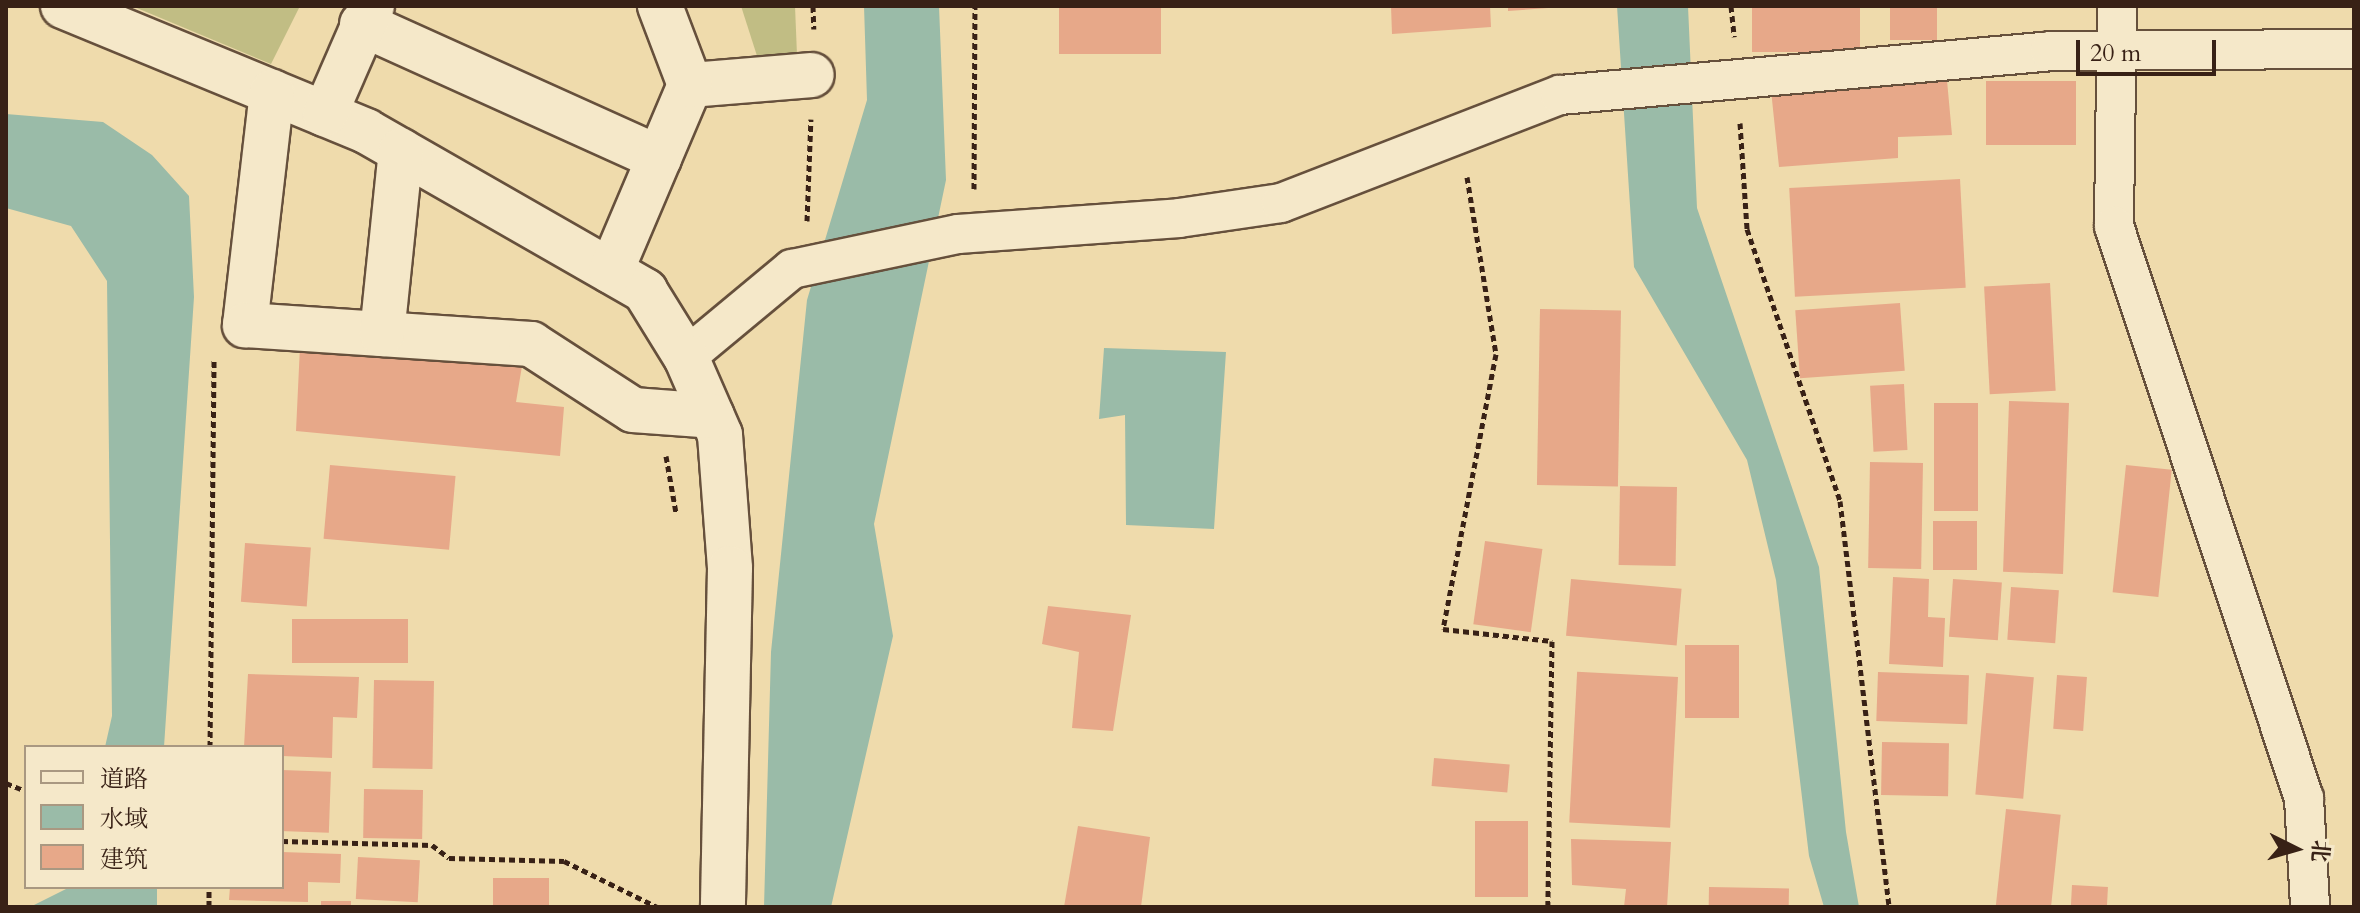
<!DOCTYPE html>
<meta charset="utf-8">
<style>
body{margin:0}
#map{position:relative;width:2360px;height:913px;overflow:hidden;background:#efdbac;font-family:Cardo,"Noto Serif SC",serif}
div>[style]{position:absolute}
.green>*{inset:0;background:#c1bd84}
.water>*{inset:0;background:#9abba8}
.building>*{inset:0;background:#e7a889;transform-origin:0 0}
.path>*{height:5px;margin-top:-2.5px;transform-origin:0;background:repeating-linear-gradient(90deg,#382116 0 6px,transparent 0 10px)}
.roads{filter:drop-shadow(2px 0 #66503c) drop-shadow(-2px 0 #66503c) drop-shadow(0 2px #66503c) drop-shadow(0 -2px #66503c)}
.minor>*{height:38px;margin:-19px;padding:0 19px;transform-origin:19px;border-radius:19px;background:#f5e8c9}
.tertiary>*{height:44px;margin:-22px;padding:0 22px;transform-origin:22px;border-radius:22px;background:#f5e8c9}
span{translate:-50% -50%;white-space:nowrap;text-align:center;line-height:1.15;-webkit-text-stroke:6px #f5e8c9;paint-order:stroke}
.frame{position:absolute;inset:0;border:8px solid #382116;pointer-events:none}
.legend{position:absolute;left:24px;top:745px;width:260px;height:144px;box-sizing:border-box;background:#f5e8c9;border:2px solid #a99881;margin:0;padding:10px 14px;list-style:none;font-size:24px;color:#382116}
.legend li{display:flex;align-items:center;gap:16px;height:40px}
.legend b{width:40px;border:2px solid #a99881}
.north{position:absolute;left:2256px;top:809px;width:80px;height:80px;-webkit-text-stroke:6px #f5e8c9;paint-order:stroke;rotate:95deg;font-size:22px;font-weight:700;line-height:32px;text-align:center;color:#382116}
.north::after{content:'';display:block;margin:auto;width:28px;height:36px;background:#382116;clip-path:polygon(50% 0,100% 100%,50% 72%,0 100%)}
.scale{position:absolute;left:2076px;top:40px;width:140px;height:36px;box-sizing:border-box;border:4px solid #382116;border-top:0;padding-left:10px;font-size:24px;line-height:28px;white-space:nowrap;color:#382116;-webkit-text-stroke:6px #f5e8c9;paint-order:stroke}
</style>
<div id="map">
<div class="green">
<div style="clip-path:polygon(132px 6px,300px 6px,271px 64px)"></div>
<div style="clip-path:polygon(741px 6px,795px 6px,797px 55px,758px 59px)"></div>
</div>
<div class="water">
<div style="clip-path:polygon(864px 6px,939px 6px,946px 180px,874px 524px,893px 636px,831px 907px,764px 907px,771px 652px,807px 300px,867px 100px)"></div>
<div style="clip-path:polygon(1617px 6px,1688px 6px,1697px 208px,1819px 567px,1846px 832px,1859px 907px,1824px 907px,1809px 856px,1776px 580px,1747px 460px,1634px 267px)"></div>
<div style="clip-path:polygon(6px 114px,103px 122px,152px 155px,189px 196px,194px 297px,164px 747px,105px 747px,112px 716px,107px 281px,71px 226px,6px 208px)"></div>
<div style="clip-path:polygon(1104px 348px,1226px 352px,1214px 529px,1126px 525px,1125px 415px,1099px 419px)"></div>
<div style="clip-path:polygon(70px 887px,157px 887px,157px 907px,30px 907px)"></div>
</div>
<div class="building">
<div style="left:1059px;top:6px;width:102px;height:48px"></div>
<div style="clip-path:polygon(1391px 6px,1490px 6px,1491px 27px,1392px 34px)"></div>
<div style="clip-path:polygon(1508px 6px,1548px 6px,1548px 8px,1508px 11px)"></div>
<div style="left:1752px;top:6px;width:108px;height:46px"></div>
<div style="left:1890px;top:6px;width:47px;height:34px"></div>
<div style="clip-path:polygon(1947px 80px,1952px 135px,1898px 137px,1898px 158px,1779px 167px,1771px 90px)"></div>
<div style="left:1986px;top:81px;width:90px;height:64px"></div>
<div style="left:1960px;top:179px;width:109px;height:171px;rotate:87deg"></div>
<div style="left:2050px;top:283px;width:108px;height:66px;rotate:87deg"></div>
<div style="left:1900px;top:303px;width:68px;height:105px;rotate:86deg"></div>
<div style="left:1540px;top:309px;width:81px;height:176px;rotate:1deg"></div>
<div style="clip-path:polygon(300px 346px,522px 366px,516px 402px,564px 407px,560px 456px,296px 431px)"></div>
<div style="left:1904px;top:384px;width:66px;height:34px;rotate:87deg"></div>
<div style="left:1934px;top:403px;width:44px;height:108px"></div>
<div style="left:2069px;top:403px;width:171px;height:60px;rotate:92deg"></div>
<div style="left:1870px;top:462px;width:53px;height:106px;rotate:1deg"></div>
<div style="left:330px;top:465px;width:126px;height:74px;rotate:5deg"></div>
<div style="left:2126px;top:465px;width:46px;height:128px;rotate:6deg"></div>
<div style="left:1620px;top:486px;width:57px;height:79px;rotate:1deg"></div>
<div style="left:1933px;top:521px;width:44px;height:49px"></div>
<div style="left:1485px;top:541px;width:58px;height:84px;rotate:8deg"></div>
<div style="left:245px;top:543px;width:66px;height:59px;rotate:4deg"></div>
<div style="clip-path:polygon(1893px 577px,1929px 579px,1928px 617px,1945px 618px,1943px 667px,1889px 664px)"></div>
<div style="left:1571px;top:579px;width:111px;height:57px;rotate:5deg"></div>
<div style="left:1953px;top:579px;width:49px;height:58px;rotate:4deg"></div>
<div style="left:2011px;top:587px;width:48px;height:53px;rotate:4deg"></div>
<div style="clip-path:polygon(1048px 606px,1131px 615px,1113px 731px,1072px 728px,1079px 652px,1042px 644px)"></div>
<div style="left:292px;top:619px;width:116px;height:44px"></div>
<div style="left:1685px;top:645px;width:54px;height:73px"></div>
<div style="left:1878px;top:672px;width:91px;height:49px;rotate:2deg"></div>
<div style="left:1986px;top:673px;width:48px;height:122px;rotate:5deg"></div>
<div style="clip-path:polygon(248px 674px,359px 677px,357px 718px,333px 717px,332px 758px,282px 756px,282px 747px,244px 747px)"></div>
<div style="left:2057px;top:675px;width:30px;height:54px;rotate:4deg"></div>
<div style="left:1678px;top:677px;width:151px;height:101px;rotate:93deg"></div>
<div style="left:374px;top:680px;width:60px;height:88px;rotate:1deg"></div>
<div style="left:1882px;top:742px;width:67px;height:53px;rotate:1deg"></div>
<div style="left:1434px;top:758px;width:76px;height:28px;rotate:5deg"></div>
<div style="left:282px;top:770px;width:49px;height:61px;rotate:2deg"></div>
<div style="left:364px;top:789px;width:59px;height:49px;rotate:1deg"></div>
<div style="left:2006px;top:809px;width:55px;height:99px;rotate:6deg"></div>
<div style="left:1475px;top:821px;width:53px;height:76px"></div>
<div style="clip-path:polygon(1078px 826px,1150px 837px,1141px 907px,1064px 907px)"></div>
<div style="clip-path:polygon(1571px 839px,1671px 842px,1667px 907px,1624px 907px,1626px 889px,1572px 885px)"></div>
<div style="clip-path:polygon(282px 852px,341px 854px,340px 883px,308px 882px,308px 902px,229px 900px,230px 887px,282px 887px)"></div>
<div style="left:358px;top:857px;width:62px;height:42px;rotate:3deg"></div>
<div style="left:549px;top:878px;width:29px;height:56px;rotate:90deg"></div>
<div style="left:2072px;top:885px;width:36px;height:22px;rotate:3deg"></div>
<div style="left:1709px;top:887px;width:80px;height:20px;rotate:1deg"></div>
<div style="left:321px;top:901px;width:30px;height:6px"></div>
</div>
<div class="path">
<div style="left:813px;top:6px;width:23px;rotate:88deg"></div>
<div style="left:1731px;top:6px;width:31px;rotate:84deg"></div>
<div style="left:1740px;top:123px;width:106px;rotate:86.2deg"></div>
<div style="left:1747px;top:229px;width:287px;rotate:71.1deg"></div>
<div style="left:1840px;top:501px;width:409px;rotate:83.1deg"></div>
<div style="left:1467px;top:177px;width:179px;rotate:80.7deg"></div>
<div style="left:1496px;top:354px;width:280px;rotate:100.9deg"></div>
<div style="left:1443px;top:629px;width:110px;rotate:6.3deg"></div>
<div style="left:1552px;top:641px;width:266px;rotate:90.9deg"></div>
<div style="left:974px;top:189px;width:183px;rotate:-89.7deg"></div>
<div style="left:807px;top:221px;width:102px;rotate:-87.8deg"></div>
<div style="left:666px;top:456px;width:58px;rotate:80deg"></div>
<div style="left:210px;top:747px;width:388px;rotate:-89.4deg"></div>
<div style="left:6px;top:783px;width:22px;rotate:22deg"></div>
<div style="left:282px;top:841px;width:150px;rotate:1.5deg"></div>
<div style="left:432px;top:845px;width:21px;rotate:37deg"></div>
<div style="left:449px;top:858px;width:115px;rotate:1.5deg"></div>
<div style="left:564px;top:861px;width:104px;rotate:26.3deg"></div>
<div style="left:209px;top:907px;width:20px;rotate:-90deg"></div>
</div>
<div class="roads">
<div class="minor">
<div style="left:2117px;top:6px;width:220px;rotate:90.8deg"></div>
<div style="left:2114px;top:226px;width:603px;rotate:71.63deg"></div>
<div style="left:2304px;top:798px;width:109px;rotate:86.8deg"></div>
<div style="left:686px;top:357px;width:138px;rotate:-39.7deg"></div>
<div style="left:792px;top:269px;width:170px;rotate:-11.9deg"></div>
<div style="left:958px;top:234px;width:222px;rotate:-4.1deg"></div>
<div style="left:1179px;top:218px;width:103px;rotate:-8.4deg"></div>
<div style="left:1281px;top:203px;width:299px;rotate:-21.2deg"></div>
<div style="left:1560px;top:95px;width:492px;rotate:-5.1deg"></div>
<div style="left:2050px;top:51px;width:304px;rotate:-0.4deg"></div>
</div>
<div class="tertiary">
<div style="left:63px;top:6px;width:328px;rotate:22.4deg"></div>
<div style="left:366px;top:131px;width:322px;rotate:29.8deg"></div>
<div style="left:645px;top:291px;width:78px;rotate:58.2deg"></div>
<div style="left:686px;top:357px;width:85px;rotate:66.4deg"></div>
<div style="left:720px;top:435px;width:133px;rotate:85.7deg"></div>
<div style="left:730px;top:568px;width:339px;rotate:91.2deg"></div>
<div style="left:362px;top:24px;width:326px;rotate:24.3deg"></div>
<div style="left:690px;top:85px;width:122px;rotate:-4.7deg"></div>
<div style="left:272px;top:92px;width:235px;rotate:96.6deg"></div>
<div style="left:245px;top:325px;width:287px;rotate:3.8deg"></div>
<div style="left:531px;top:344px;width:121px;rotate:32.9deg"></div>
<div style="left:633px;top:410px;width:79px;rotate:4.3deg"></div>
<div style="left:325px;top:114px;width:118px;rotate:-66.5deg"></div>
<div style="left:611px;top:271px;width:202px;rotate:-67deg"></div>
<div style="left:690px;top:85px;width:85px;rotate:-110.8deg"></div>
<div style="left:382px;top:334px;width:184px;rotate:-84.1deg"></div>
</div>
</div>
<div class="frame"></div>
<ul class="legend">
<li><b style="height:10px;background:#f5e8c9"></b>道路</li>
<li><b style="height:22px;background:#9abba8"></b>水域</li>
<li><b style="height:22px;background:#e7a889"></b>建筑</li>
</ul>
<div class="north">北</div>
<div class="scale">20 m</div>
</div>
